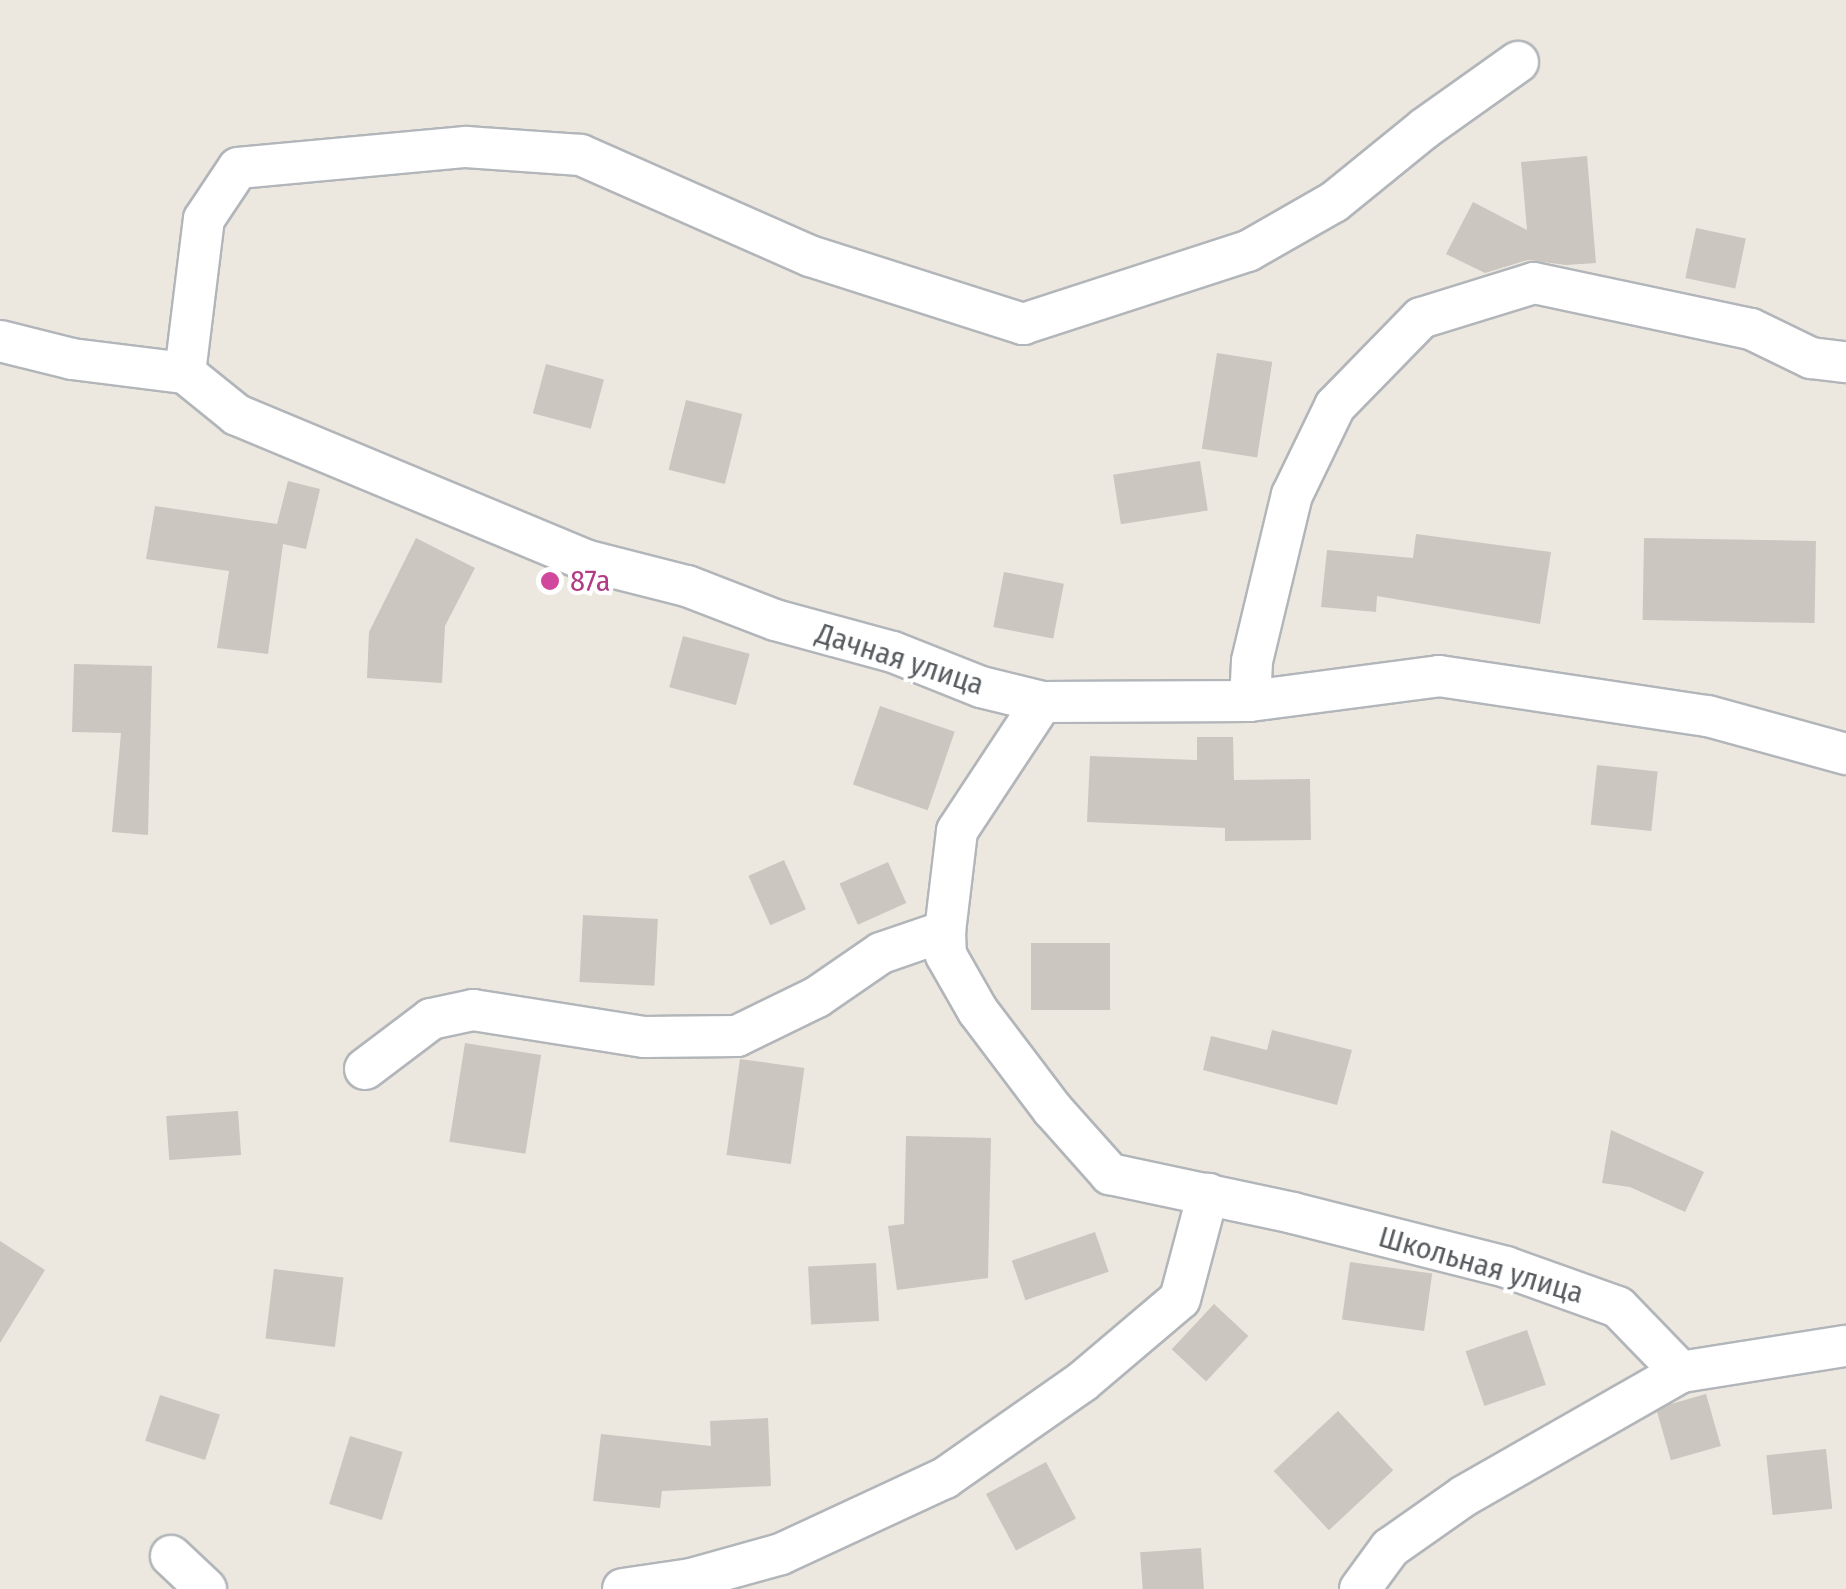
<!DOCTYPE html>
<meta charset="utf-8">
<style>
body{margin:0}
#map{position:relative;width:1846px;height:1589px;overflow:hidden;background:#ece8df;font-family:"Fira Sans Condensed",sans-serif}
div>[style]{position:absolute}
.building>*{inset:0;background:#cbc6c0;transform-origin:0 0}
.roads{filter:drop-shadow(2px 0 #b2b6ba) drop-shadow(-2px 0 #b2b6ba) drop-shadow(0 2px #b2b6ba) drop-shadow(0 -2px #b2b6ba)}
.minor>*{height:40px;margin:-20px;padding:0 20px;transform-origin:20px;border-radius:20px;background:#fff}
.dots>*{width:28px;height:28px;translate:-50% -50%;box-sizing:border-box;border:5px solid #fff;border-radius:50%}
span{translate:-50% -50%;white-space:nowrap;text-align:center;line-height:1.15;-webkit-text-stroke:8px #fff;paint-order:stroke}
.hotel-label{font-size:30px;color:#b23c85}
.left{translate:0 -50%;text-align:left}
.street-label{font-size:30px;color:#585c60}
</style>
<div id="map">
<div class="building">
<div style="clip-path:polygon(1587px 156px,1596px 263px,1566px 265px,1528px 260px,1485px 273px,1446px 254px,1473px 202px,1527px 230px,1521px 162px)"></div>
<div style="left:1696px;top:228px;width:51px;height:51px;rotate:12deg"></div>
<div style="left:1217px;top:353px;width:56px;height:97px;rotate:9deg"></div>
<div style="left:546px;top:364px;width:60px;height:51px;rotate:15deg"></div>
<div style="left:686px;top:400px;width:58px;height:72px;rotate:14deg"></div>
<div style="left:1200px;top:461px;width:50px;height:88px;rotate:81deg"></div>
<div style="clip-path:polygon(288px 481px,320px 489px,306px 549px,283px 544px,268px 654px,217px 648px,229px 571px,146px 559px,155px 506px,277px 524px)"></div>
<div style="clip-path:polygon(1416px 534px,1551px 552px,1540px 624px,1377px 596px,1376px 612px,1321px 607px,1327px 550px,1413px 558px)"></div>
<div style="clip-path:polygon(416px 538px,475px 568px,445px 626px,442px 683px,367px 678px,369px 632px)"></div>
<div style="left:1644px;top:538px;width:172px;height:82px;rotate:1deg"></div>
<div style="left:1004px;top:572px;width:61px;height:56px;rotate:11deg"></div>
<div style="left:683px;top:636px;width:69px;height:53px;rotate:15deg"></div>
<div style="clip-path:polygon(74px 664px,152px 666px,148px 835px,112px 832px,121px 733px,72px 732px)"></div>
<div style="left:880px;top:706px;width:79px;height:83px;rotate:19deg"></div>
<div style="clip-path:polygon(1197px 737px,1233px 737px,1234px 780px,1310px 779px,1311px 840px,1225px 841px,1225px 828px,1087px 822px,1090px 756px,1197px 760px)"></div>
<div style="left:1597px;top:765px;width:61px;height:60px;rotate:6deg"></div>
<div style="left:784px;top:860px;width:54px;height:39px;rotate:66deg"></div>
<div style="left:888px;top:862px;width:45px;height:53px;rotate:66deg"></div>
<div style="left:583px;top:915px;width:75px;height:67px;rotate:3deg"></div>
<div style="left:1031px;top:943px;width:79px;height:67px"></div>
<div style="clip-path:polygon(1272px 1030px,1352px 1050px,1337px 1105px,1203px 1070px,1211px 1036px,1267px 1050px)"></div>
<div style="left:465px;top:1043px;width:77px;height:100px;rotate:9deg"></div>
<div style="left:740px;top:1059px;width:65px;height:97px;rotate:8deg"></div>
<div style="left:238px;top:1111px;width:44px;height:72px;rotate:86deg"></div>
<div style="clip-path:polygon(1611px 1130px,1704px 1172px,1685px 1212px,1630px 1187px,1602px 1183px)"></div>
<div style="clip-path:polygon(906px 1136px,991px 1138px,988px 1278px,897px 1290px,888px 1226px,904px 1224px)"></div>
<div style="left:1095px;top:1232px;width:42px;height:88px;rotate:71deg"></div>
<div style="clip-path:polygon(0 1241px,45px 1270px,0 1343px)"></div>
<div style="left:1350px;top:1262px;width:83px;height:58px;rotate:8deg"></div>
<div style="left:876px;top:1263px;width:58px;height:68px;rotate:87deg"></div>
<div style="left:274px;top:1269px;width:70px;height:70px;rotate:7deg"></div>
<div style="left:1214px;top:1304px;width:47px;height:62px;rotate:43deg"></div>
<div style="left:1527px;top:1330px;width:58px;height:65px;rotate:71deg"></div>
<div style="left:1706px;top:1394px;width:54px;height:52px;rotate:74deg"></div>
<div style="left:160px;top:1395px;width:63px;height:48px;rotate:18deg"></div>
<div style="left:1338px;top:1411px;width:81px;height:88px;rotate:47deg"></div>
<div style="clip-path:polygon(768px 1418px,771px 1486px,662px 1491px,660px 1508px,593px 1501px,601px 1434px,711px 1446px,710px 1421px)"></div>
<div style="left:350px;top:1436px;width:55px;height:71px;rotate:17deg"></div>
<div style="left:1826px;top:1449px;width:60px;height:60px;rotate:84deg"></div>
<div style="left:1046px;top:1462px;width:64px;height:68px;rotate:62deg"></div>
<div style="left:1201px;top:1548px;width:41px;height:61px;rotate:86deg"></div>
</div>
<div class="roads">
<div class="minor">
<div style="left:0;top:341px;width:74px;rotate:14deg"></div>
<div style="left:72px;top:359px;width:114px;rotate:7.1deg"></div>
<div style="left:185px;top:373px;width:67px;rotate:38.9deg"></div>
<div style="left:237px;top:415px;width:380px;rotate:22.6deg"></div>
<div style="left:588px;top:561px;width:102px;rotate:14.2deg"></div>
<div style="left:687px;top:586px;width:94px;rotate:21.1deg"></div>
<div style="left:775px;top:620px;width:122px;rotate:15.2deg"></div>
<div style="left:893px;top:652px;width:95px;rotate:21.7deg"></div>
<div style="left:981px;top:687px;width:63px;rotate:13.8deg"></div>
<div style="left:1042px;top:702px;width:208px;rotate:-0.3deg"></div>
<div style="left:1250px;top:701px;width:191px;rotate:-7.5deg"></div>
<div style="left:1439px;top:676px;width:272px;rotate:8.5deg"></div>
<div style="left:1708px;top:716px;width:143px;rotate:15.4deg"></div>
<div style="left:185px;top:373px;width:155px;rotate:-83deg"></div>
<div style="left:204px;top:219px;width:61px;rotate:-56.3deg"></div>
<div style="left:238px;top:168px;width:229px;rotate:-5.3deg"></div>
<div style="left:466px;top:147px;width:115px;rotate:4deg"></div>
<div style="left:581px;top:155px;width:250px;rotate:23.8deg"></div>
<div style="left:810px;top:256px;width:224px;rotate:17.7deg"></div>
<div style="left:1023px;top:324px;width:237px;rotate:-18deg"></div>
<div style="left:1248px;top:251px;width:99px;rotate:-29.7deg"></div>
<div style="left:1334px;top:202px;width:117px;rotate:-39.1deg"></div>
<div style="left:1425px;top:128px;width:114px;rotate:-35.4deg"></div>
<div style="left:1250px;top:701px;width:40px;rotate:-87.1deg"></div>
<div style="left:1252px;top:661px;width:171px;rotate:-76.5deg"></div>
<div style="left:1292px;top:495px;width:99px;rotate:-64.2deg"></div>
<div style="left:1335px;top:406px;width:123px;rotate:-45.7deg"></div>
<div style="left:1421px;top:318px;width:118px;rotate:-17.2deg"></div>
<div style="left:1534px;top:283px;width:222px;rotate:12deg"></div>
<div style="left:1751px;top:329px;width:67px;rotate:25.8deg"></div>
<div style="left:1811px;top:358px;width:35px;rotate:7deg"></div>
<div style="left:1042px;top:702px;width:154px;rotate:123.4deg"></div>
<div style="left:957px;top:831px;width:101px;rotate:96.8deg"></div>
<div style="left:945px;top:931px;width:24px;rotate:88deg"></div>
<div style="left:946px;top:955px;width:64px;rotate:60.3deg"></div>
<div style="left:978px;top:1011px;width:124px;rotate:52.9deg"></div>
<div style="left:1053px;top:1110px;width:86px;rotate:48.3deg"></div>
<div style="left:1110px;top:1174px;width:187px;rotate:12deg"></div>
<div style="left:1293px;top:1213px;width:220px;rotate:14.2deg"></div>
<div style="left:1506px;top:1267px;width:119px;rotate:19.7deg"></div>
<div style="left:1618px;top:1307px;width:91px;rotate:45.9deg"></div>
<div style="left:365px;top:1069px;width:83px;rotate:-37.1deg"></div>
<div style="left:431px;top:1019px;width:43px;rotate:-12.1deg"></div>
<div style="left:473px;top:1010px;width:173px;rotate:9deg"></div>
<div style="left:644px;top:1037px;width:93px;rotate:-0.6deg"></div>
<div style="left:737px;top:1036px;width:89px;rotate:-26deg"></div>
<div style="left:817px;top:997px;width:78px;rotate:-34.5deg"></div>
<div style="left:881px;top:953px;width:68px;rotate:-19deg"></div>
<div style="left:171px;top:1556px;width:48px;rotate:43.3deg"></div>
<div style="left:623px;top:1589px;width:69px;rotate:-8.4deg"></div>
<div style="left:691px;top:1579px;width:93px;rotate:-15.5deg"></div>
<div style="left:781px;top:1554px;width:181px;rotate:-24.9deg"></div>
<div style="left:945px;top:1478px;width:167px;rotate:-35deg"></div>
<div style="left:1082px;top:1382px;width:128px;rotate:-40.3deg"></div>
<div style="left:1180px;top:1299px;width:109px;rotate:-75.1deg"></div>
<div style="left:1360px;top:1589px;width:51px;rotate:-53.8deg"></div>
<div style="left:1390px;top:1548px;width:90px;rotate:-35.1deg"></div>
<div style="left:1464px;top:1496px;width:250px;rotate:-29.7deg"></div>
<div style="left:1681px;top:1372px;width:167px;rotate:-9deg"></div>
</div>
</div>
<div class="dots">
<div style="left:550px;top:581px;background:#d1479c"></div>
</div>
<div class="hotel-label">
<span class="left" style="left:570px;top:581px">87а</span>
</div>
<div class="street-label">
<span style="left:900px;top:659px;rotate:18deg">Дачная улица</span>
<span style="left:1481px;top:1265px;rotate:16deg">Школьная улица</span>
</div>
</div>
